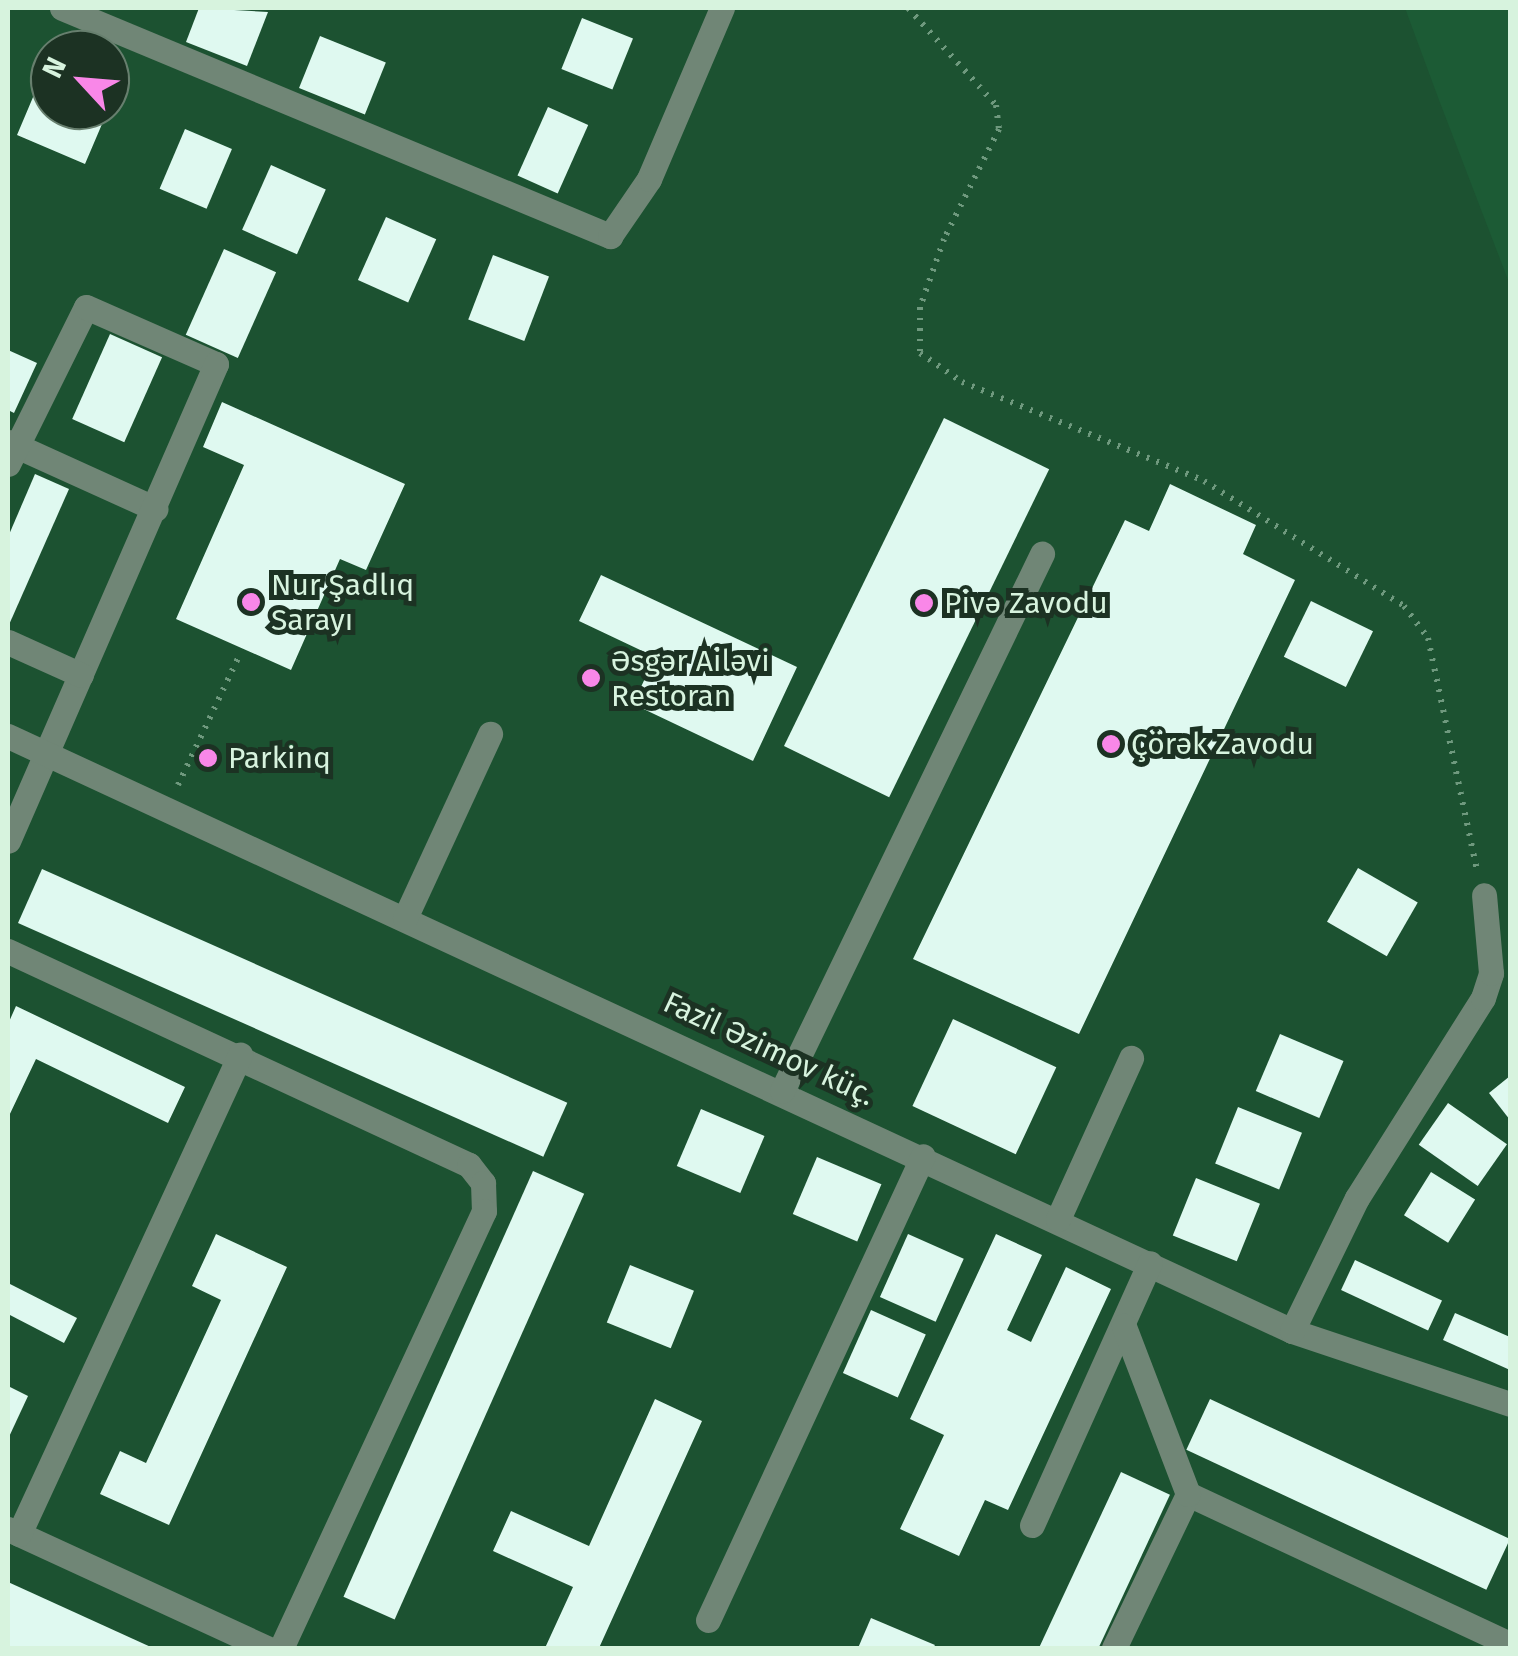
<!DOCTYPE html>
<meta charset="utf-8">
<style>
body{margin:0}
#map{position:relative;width:1518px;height:1656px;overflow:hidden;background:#1c5231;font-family:"Fira Sans",sans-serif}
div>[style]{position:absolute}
.built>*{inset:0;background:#1c5b35}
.building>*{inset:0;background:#dff9f0;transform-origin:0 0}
.path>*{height:6px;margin-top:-3px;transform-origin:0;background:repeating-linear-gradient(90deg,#6f997e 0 2.5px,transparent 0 10.5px)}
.minor>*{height:25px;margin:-12.5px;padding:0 12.5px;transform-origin:12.5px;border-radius:12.5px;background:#708676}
.dots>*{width:28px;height:28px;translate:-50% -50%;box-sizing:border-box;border:5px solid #1c3223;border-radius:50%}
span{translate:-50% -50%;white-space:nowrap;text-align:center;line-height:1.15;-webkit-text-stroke:10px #1c3223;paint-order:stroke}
.poi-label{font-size:30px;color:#d7f3de}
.left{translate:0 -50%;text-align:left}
.street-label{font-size:30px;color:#d7f3de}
.frame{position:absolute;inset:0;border:10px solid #d7f3de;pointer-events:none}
.north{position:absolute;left:30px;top:30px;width:100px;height:100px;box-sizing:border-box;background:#1c3223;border:2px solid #677f6e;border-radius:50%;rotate:296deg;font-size:28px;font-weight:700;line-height:40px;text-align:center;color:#d7f3de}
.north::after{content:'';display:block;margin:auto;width:35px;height:45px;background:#f987e8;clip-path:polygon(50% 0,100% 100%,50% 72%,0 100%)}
</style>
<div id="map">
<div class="built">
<div style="clip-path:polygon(1405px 8px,1510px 8px,1510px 285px,1439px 100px)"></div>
</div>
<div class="building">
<div style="clip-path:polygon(199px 8px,268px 12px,247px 66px,186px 42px)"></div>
<div style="left:582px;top:18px;width:55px;height:55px;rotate:22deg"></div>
<div style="left:320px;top:36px;width:71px;height:56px;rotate:22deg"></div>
<div style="clip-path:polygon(50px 57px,50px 110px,108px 110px,85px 164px,17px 135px)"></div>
<div style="left:548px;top:107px;width:44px;height:75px;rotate:24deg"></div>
<div style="left:185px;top:129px;width:51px;height:65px;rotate:23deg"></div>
<div style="left:271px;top:165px;width:60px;height:71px;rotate:24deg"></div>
<div style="left:386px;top:217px;width:55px;height:69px;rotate:24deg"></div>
<div style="left:224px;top:249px;width:57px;height:94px;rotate:24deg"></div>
<div style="left:493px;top:255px;width:60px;height:69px;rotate:21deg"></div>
<div style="left:110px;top:334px;width:57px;height:93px;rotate:24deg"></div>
<div style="clip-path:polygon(8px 350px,37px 363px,14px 413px,8px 410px)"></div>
<div style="clip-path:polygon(222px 402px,405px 484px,366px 570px,340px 559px,291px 670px,176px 619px,244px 465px,203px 447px)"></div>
<div style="left:944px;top:418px;width:117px;height:365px;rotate:26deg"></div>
<div style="clip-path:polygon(35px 474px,69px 489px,8px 627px,8px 537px)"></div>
<div style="clip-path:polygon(1170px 484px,1256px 525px,1243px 554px,1295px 580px,1079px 1034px,913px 959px,1125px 520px,1149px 531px)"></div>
<div style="clip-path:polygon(601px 575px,797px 667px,753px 761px,633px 704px,655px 657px,579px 621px)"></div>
<div style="left:1311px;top:601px;width:69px;height:62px;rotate:26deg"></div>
<div style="left:1358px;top:868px;width:69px;height:62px;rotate:30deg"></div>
<div style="left:42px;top:869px;width:575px;height:59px;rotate:24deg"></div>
<div style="clip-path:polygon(16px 1006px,185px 1087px,168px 1123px,36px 1059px,8px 1118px,8px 1024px)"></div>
<div style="left:953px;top:1019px;width:114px;height:96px;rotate:25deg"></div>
<div style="left:1280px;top:1034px;width:69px;height:62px;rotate:23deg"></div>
<div style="clip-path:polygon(1510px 1076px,1510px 1120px,1489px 1093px)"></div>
<div style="left:1448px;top:1103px;width:72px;height:51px;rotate:35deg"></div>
<div style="left:1238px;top:1107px;width:69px;height:61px;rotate:22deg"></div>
<div style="left:701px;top:1109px;width:69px;height:62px;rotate:23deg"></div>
<div style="left:817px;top:1157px;width:70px;height:62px;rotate:23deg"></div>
<div style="left:533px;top:1171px;width:56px;height:466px;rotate:24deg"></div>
<div style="left:1431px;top:1172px;width:52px;height:51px;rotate:32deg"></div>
<div style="left:1196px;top:1178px;width:69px;height:62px;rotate:22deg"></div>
<div style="clip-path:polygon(216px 1234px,287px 1267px,169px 1525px,100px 1494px,120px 1451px,146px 1463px,221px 1300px,192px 1286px)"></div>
<div style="left:908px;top:1234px;width:61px;height:69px;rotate:24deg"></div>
<div style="clip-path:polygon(996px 1234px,1042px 1255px,1007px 1330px,1031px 1342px,1066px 1267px,1111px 1289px,1008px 1510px,985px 1500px,959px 1556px,900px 1529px,944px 1435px,910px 1419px)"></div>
<div style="left:1355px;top:1260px;width:96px;height:33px;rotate:25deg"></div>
<div style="left:630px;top:1265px;width:69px;height:62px;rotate:22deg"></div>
<div style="clip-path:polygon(8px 1283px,77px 1318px,64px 1343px,8px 1314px)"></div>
<div style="left:871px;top:1310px;width:60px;height:69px;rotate:24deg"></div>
<div style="clip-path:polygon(1455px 1313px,1510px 1337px,1510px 1370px,1443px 1340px)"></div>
<div style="clip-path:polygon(8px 1386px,28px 1396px,8px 1439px)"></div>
<div style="clip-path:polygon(655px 1399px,702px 1421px,599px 1648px,545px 1648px,573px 1587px,493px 1551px,511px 1511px,589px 1546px)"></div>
<div style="left:1210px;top:1399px;width:331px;height:56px;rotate:25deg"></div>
<div style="left:1121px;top:1472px;width:54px;height:195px;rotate:25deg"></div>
<div style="clip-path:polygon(8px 1582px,153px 1648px,8px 1648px)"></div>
<div style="clip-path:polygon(871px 1618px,935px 1645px,933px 1648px,858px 1648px)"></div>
</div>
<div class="path">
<div style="left:908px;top:8px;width:131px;rotate:47.8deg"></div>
<div style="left:996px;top:105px;width:24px;rotate:83deg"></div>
<div style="left:999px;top:129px;width:123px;rotate:116.6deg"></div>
<div style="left:944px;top:239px;width:72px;rotate:109.4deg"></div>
<div style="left:920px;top:307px;width:46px;rotate:90deg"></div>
<div style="left:920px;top:353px;width:51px;rotate:34.6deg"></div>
<div style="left:962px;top:382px;width:261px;rotate:22.2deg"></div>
<div style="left:1204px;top:481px;width:236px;rotate:32deg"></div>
<div style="left:1404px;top:606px;width:40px;rotate:53deg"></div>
<div style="left:1428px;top:638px;width:237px;rotate:78.1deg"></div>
<div style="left:178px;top:785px;width:140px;rotate:-64.7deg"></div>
</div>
<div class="minor">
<div style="left:62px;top:8px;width:594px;rotate:22.59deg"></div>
<div style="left:610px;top:236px;width:69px;rotate:-55.6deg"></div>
<div style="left:649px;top:179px;width:186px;rotate:-66.9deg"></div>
<div style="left:8px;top:442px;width:162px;rotate:24.4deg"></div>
<div style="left:8px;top:464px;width:175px;rotate:-63.6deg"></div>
<div style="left:86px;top:307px;width:142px;rotate:23.7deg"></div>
<div style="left:216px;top:364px;width:520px;rotate:113.56deg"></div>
<div style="left:8px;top:642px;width:80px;rotate:24.3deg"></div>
<div style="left:8px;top:736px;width:1415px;rotate:24.86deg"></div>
<div style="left:1292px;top:1331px;width:230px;rotate:18.5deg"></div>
<div style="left:405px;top:918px;width:203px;rotate:-65.2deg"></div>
<div style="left:8px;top:951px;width:508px;rotate:24.9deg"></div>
<div style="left:469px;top:1165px;width:23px;rotate:52deg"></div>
<div style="left:483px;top:1183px;width:28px;rotate:88deg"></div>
<div style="left:484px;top:1211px;width:482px;rotate:114.9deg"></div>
<div style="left:782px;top:1091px;width:597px;rotate:-64.17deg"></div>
<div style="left:1058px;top:1219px;width:177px;rotate:-65.6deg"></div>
<div style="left:1292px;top:1331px;width:148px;rotate:-64deg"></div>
<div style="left:1357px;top:1198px;width:236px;rotate:-57.8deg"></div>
<div style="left:1483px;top:998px;width:26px;rotate:-72deg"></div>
<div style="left:1491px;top:973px;width:78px;rotate:-95.1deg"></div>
<div style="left:1188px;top:1494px;width:355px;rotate:25deg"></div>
<div style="left:1032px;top:1525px;width:287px;rotate:-65.8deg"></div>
<div style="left:8px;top:1529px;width:285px;rotate:24.7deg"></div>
<div style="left:19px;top:1534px;width:528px;rotate:-65.23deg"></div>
<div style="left:708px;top:1620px;width:511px;rotate:-65.14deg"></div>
<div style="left:1114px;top:1648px;width:171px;rotate:-64.3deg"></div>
<div style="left:1188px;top:1494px;width:180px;rotate:-110.9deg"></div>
</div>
<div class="dots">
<div style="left:251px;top:602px;background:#f987e8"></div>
<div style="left:924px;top:603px;background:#f987e8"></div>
<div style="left:591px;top:678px;background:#f987e8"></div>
<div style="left:1111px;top:744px;background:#f987e8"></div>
<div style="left:208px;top:758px;background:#f987e8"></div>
</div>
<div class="poi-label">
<span class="left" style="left:271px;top:602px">Nur Şadlıq<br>Sarayı</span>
<span class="left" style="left:944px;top:603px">Pivə Zavodu</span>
<span class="left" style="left:611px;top:678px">Əsgər Ailəvi<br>Restoran</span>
<span class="left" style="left:1131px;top:744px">Çörək Zavodu</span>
<span class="left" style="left:228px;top:758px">Parkinq</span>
</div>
<div class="street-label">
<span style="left:769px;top:1049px;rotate:25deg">Fazil Əzimov küç.</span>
</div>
<div class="frame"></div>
<div class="north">N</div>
</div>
